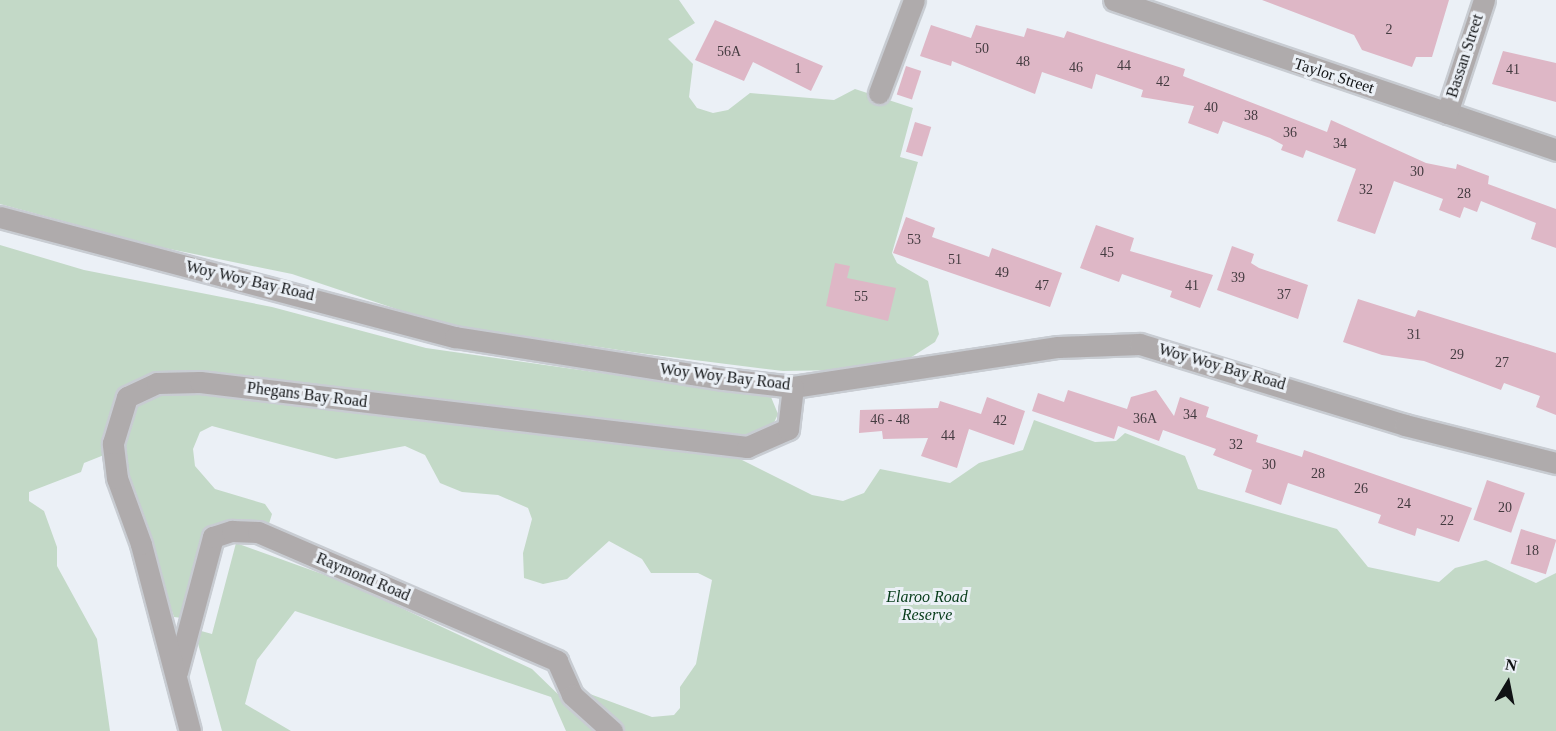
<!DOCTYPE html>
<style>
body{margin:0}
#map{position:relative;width:1556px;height:731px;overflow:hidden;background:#ebf0f6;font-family:"Times New Roman",serif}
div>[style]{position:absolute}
.green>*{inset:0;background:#c3d9c7}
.building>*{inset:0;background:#deb7c6;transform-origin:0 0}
.roads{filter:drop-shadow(2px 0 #c8ccd2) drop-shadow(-2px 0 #c8ccd2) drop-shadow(0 2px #c8ccd2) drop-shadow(0 -2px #c8ccd2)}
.minor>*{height:21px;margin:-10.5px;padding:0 10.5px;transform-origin:10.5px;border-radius:10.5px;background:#afabac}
span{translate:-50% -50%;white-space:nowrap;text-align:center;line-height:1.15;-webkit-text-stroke:6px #ebf0f6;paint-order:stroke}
.number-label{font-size:14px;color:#443b40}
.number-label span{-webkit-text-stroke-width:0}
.street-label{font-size:16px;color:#101214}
.park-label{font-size:16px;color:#063b19;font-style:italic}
.north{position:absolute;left:1478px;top:653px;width:60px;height:60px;-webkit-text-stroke:4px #ebf0f6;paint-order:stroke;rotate:10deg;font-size:16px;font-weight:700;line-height:24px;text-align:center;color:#101214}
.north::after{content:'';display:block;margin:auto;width:21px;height:27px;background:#101214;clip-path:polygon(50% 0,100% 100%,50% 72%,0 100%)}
</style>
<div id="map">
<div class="green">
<div style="clip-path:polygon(0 0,679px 0,695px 23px,668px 39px,693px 64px,689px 97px,697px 108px,713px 113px,728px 110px,750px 93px,834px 100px,855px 89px,913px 108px,900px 157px,918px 162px,892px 253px,897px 263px,928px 281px,939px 334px,935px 342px,910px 358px,840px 370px,783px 371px,639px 353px,438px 323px,292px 274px,155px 246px,0 204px)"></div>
<div style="clip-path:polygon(0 245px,84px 270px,272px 307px,426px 348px,771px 397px,778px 414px,772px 427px,741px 439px,336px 391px,121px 392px,109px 418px,104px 455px,84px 463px,81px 472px,29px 492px,29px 501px,44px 511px,57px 547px,57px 566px,97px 639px,110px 731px,0 731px)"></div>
<div style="clip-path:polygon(199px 389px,726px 452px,812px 495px,843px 501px,864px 493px,880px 469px,950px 483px,979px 463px,1023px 450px,1034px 420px,1095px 442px,1116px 441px,1125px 433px,1185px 456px,1198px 489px,1337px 529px,1368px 567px,1439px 582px,1455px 568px,1486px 560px,1536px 583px,1556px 573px,1556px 731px,625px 731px,590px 694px,652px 717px,674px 715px,680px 708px,680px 687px,696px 664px,712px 580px,698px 573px,651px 573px,642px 559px,609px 541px,567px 579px,543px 584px,524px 578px,523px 553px,532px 519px,528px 508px,498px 495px,462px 492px,440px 483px,425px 455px,405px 446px,336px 459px,212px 426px,200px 432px,193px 449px,195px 466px,215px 489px,265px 504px,272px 514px,268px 527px,208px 530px,182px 618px,174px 617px,123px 468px,120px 442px,131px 403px,157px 391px)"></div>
<div style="clip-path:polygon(236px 543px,350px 584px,532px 669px,596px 731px,566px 731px,551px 697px,295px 611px,257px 660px,245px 704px,291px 731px,222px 731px,194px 629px,212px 634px)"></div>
</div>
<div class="building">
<div style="clip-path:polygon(1262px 0,1449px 0,1432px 57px,1416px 57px,1412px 67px,1362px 50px,1354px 35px)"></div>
<div style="clip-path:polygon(715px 20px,823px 66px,811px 91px,753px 62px,744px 81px,695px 60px)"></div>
<div style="clip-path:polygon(931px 25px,971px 38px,976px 25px,1024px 37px,1027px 28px,1064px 38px,1067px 31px,1185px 69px,1183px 76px,1327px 132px,1331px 120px,1426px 163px,1456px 169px,1457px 164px,1489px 176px,1488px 184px,1556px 209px,1556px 248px,1531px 239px,1536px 223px,1481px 201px,1477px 212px,1464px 207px,1460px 218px,1439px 210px,1443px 199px,1394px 181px,1375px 234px,1337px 221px,1356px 169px,1306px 150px,1303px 158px,1281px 150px,1283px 145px,1270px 138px,1223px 121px,1218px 134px,1188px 123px,1194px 106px,1141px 97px,1143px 90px,1096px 74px,1092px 89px,1042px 72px,1035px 94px,952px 61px,951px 66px,920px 56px)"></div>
<div style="clip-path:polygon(1503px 51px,1556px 63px,1556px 102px,1492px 84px)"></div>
<div style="left:906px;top:66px;width:16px;height:30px;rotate:18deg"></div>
<div style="left:915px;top:122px;width:17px;height:31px;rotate:17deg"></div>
<div style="clip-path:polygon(906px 217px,935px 228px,932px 237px,989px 257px,992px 248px,1062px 273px,1050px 307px,893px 253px)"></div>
<div style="clip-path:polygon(1096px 225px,1134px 238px,1130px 251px,1213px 275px,1200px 308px,1170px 297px,1172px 291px,1122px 274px,1119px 282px,1080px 268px)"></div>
<div style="clip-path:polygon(1232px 246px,1254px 254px,1251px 263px,1259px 268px,1308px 285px,1298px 319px,1217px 290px)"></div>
<div style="clip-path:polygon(835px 263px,850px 266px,847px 278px,896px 288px,888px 321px,826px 306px)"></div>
<div style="clip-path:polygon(1358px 299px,1415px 317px,1418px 310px,1556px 353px,1556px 415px,1536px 407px,1540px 396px,1504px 383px,1501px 390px,1424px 361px,1382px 355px,1343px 342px)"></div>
<div style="clip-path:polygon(1068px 390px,1127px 409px,1131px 397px,1156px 390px,1174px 416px,1180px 397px,1209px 407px,1206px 417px,1258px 435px,1256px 442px,1302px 457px,1304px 450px,1472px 508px,1459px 542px,1417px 528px,1415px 536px,1378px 523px,1381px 515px,1288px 483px,1281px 505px,1245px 492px,1252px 470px,1213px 455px,1216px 449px,1163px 430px,1159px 441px,1118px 426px,1114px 439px,1032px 411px,1038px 393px,1064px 402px)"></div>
<div style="clip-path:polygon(987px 397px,1025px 411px,1014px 445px,969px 429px,957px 468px,921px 456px,928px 438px,883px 439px,882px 431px,859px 433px,860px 410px,938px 408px,940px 401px,981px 414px)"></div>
<div style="left:1487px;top:480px;width:40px;height:42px;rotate:19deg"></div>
<div style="left:1521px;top:529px;width:37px;height:36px;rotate:17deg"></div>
</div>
<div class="roads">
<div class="minor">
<div style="left:1114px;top:0;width:467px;rotate:18.7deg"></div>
<div style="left:879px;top:93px;width:99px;rotate:-69.4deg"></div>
<div style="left:1447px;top:113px;width:119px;rotate:-71.9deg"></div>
<div style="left:0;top:217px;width:471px;rotate:14.8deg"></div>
<div style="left:455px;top:337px;width:272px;rotate:8.9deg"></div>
<div style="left:724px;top:379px;width:69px;rotate:6.6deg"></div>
<div style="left:793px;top:387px;width:268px;rotate:-8.6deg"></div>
<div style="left:1058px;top:347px;width:82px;rotate:-2.1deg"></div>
<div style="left:1140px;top:344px;width:277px;rotate:17deg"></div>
<div style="left:1405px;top:425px;width:156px;rotate:14.1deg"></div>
<div style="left:177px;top:672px;width:140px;rotate:-75.1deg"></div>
<div style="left:213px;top:537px;width:20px;rotate:-18deg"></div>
<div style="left:232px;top:531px;width:26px;rotate:2deg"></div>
<div style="left:258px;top:532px;width:326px;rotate:23.3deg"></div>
<div style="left:557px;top:661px;width:37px;rotate:66deg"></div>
<div style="left:572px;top:695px;width:54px;rotate:42deg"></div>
<div style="left:190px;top:731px;width:193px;rotate:-104.7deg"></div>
<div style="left:141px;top:544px;width:70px;rotate:-110deg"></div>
<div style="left:117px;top:478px;width:35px;rotate:-97deg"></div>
<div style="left:113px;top:443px;width:48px;rotate:-73.1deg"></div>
<div style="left:127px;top:397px;width:33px;rotate:-25deg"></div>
<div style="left:157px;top:383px;width:43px;rotate:-1.3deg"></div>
<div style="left:200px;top:382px;width:551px;rotate:6.78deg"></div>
<div style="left:747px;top:447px;width:45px;rotate:-23.7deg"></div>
<div style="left:788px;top:429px;width:42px;rotate:-83.2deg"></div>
</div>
</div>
<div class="number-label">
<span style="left:1389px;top:30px">2</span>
<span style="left:982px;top:49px">50</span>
<span style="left:729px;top:52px">56A</span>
<span style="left:1023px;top:62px">48</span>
<span style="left:1124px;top:66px">44</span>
<span style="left:1076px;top:68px">46</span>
<span style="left:798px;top:69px">1</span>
<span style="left:1513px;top:70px">41</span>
<span style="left:1163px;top:82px">42</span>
<span style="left:1211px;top:108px">40</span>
<span style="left:1251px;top:116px">38</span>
<span style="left:1290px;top:133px">36</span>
<span style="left:1340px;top:144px">34</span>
<span style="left:1417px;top:172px">30</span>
<span style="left:1366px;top:190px">32</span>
<span style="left:1464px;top:194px">28</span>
<span style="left:914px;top:240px">53</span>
<span style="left:1107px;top:253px">45</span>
<span style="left:955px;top:260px">51</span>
<span style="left:1002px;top:273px">49</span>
<span style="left:1238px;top:278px">39</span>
<span style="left:1042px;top:286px">47</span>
<span style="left:1192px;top:286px">41</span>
<span style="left:1284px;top:295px">37</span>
<span style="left:861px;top:297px">55</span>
<span style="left:1414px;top:335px">31</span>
<span style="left:1457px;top:355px">29</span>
<span style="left:1502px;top:363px">27</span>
<span style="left:1190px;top:415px">34</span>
<span style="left:1145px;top:419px">36A</span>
<span style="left:890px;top:420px">46 - 48</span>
<span style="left:1000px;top:421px">42</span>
<span style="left:948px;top:436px">44</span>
<span style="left:1236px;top:445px">32</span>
<span style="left:1269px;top:465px">30</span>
<span style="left:1318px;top:474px">28</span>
<span style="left:1361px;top:489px">26</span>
<span style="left:1404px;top:504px">24</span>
<span style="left:1505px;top:508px">20</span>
<span style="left:1447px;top:521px">22</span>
<span style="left:1532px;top:551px">18</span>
</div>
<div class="street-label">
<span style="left:1465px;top:56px;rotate:-72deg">Bassan Street</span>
<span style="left:1334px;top:76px;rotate:18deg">Taylor Street</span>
<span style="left:250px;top:281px;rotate:13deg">Woy Woy Bay Road</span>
<span style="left:1222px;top:367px;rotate:16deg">Woy Woy Bay Road</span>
<span style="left:725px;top:377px;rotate:7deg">Woy Woy Bay Road</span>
<span style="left:307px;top:395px;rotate:7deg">Phegans Bay Road</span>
<span style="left:363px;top:577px;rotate:23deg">Raymond Road</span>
</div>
<div class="park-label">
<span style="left:927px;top:606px">Elaroo Road<br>Reserve</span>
</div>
<div class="north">N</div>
</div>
